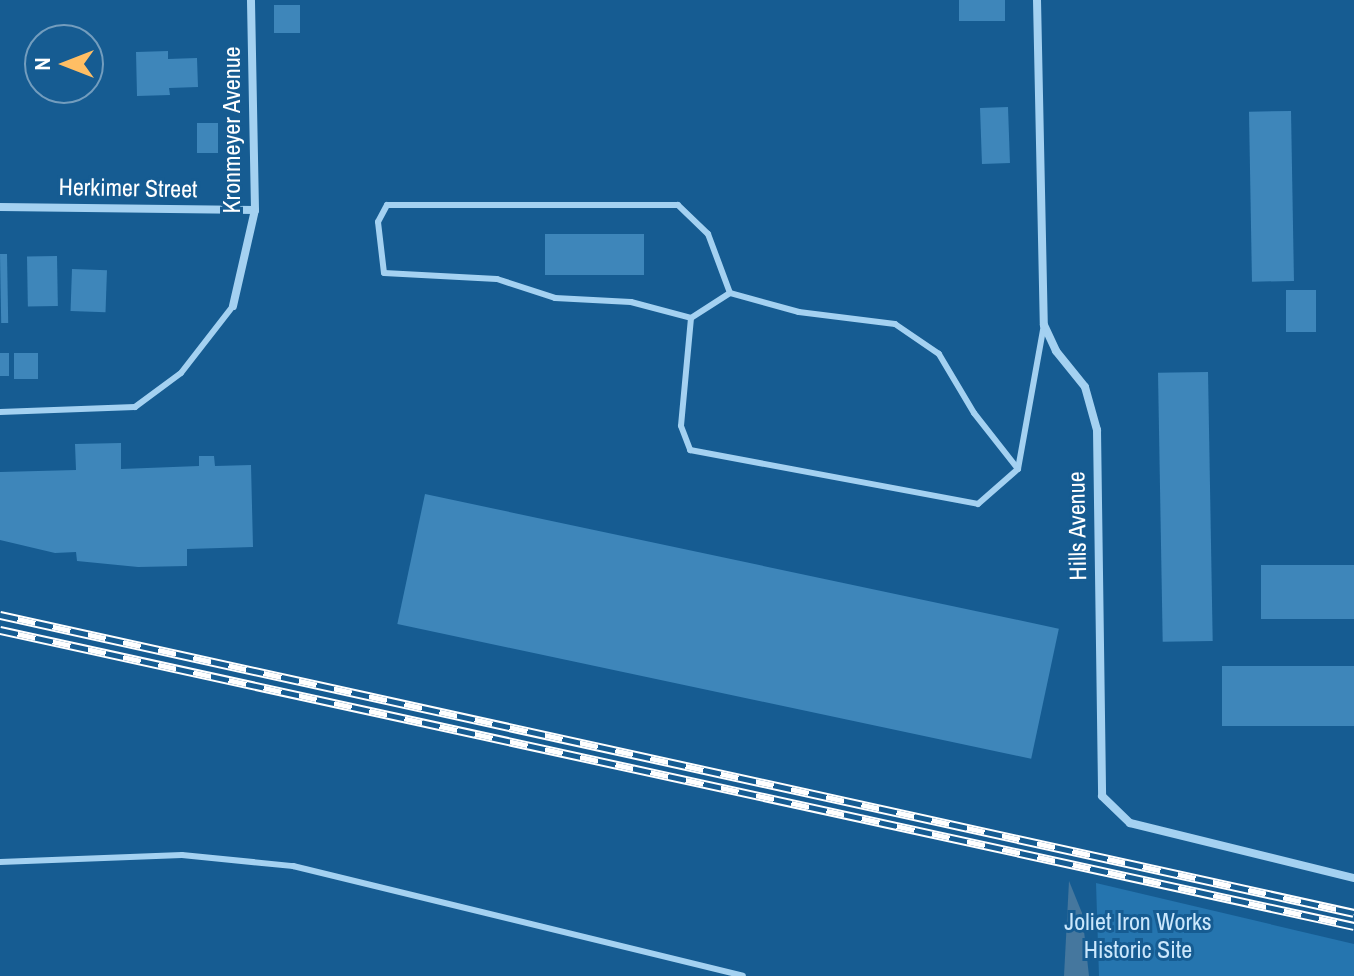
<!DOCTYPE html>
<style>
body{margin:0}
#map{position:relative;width:1354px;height:976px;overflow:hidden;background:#165c92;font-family:"Archivo Narrow",sans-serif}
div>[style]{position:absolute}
.green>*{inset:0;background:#2575af}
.water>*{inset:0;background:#45779e}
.building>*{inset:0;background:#3e86ba;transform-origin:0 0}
.lane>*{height:6px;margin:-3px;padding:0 3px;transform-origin:3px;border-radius:3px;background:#a4d1f1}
.street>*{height:8px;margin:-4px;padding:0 4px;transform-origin:4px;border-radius:4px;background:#a4d1f1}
.rail>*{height:9px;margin-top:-4.5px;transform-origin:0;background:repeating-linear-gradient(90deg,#165c92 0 18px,#fff 0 36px);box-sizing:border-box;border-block:2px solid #fff}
span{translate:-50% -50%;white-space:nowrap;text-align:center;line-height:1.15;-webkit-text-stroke:6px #165c92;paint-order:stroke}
.street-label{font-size:24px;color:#fff}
.park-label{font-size:24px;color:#cbe7fc}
.north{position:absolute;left:24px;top:24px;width:80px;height:80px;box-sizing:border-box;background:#165c92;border:2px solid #739dbe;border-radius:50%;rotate:270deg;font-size:22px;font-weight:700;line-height:32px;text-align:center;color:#fff}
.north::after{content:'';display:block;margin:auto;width:28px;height:36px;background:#ffbe64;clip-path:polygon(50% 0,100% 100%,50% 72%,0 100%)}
</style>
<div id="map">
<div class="green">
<div style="clip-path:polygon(1096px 883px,1354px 944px,1354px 976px,1099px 976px)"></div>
</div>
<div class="water">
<div style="clip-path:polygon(1069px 881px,1082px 913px,1089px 976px,1064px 976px)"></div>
</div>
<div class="building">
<div style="left:959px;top:0;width:46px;height:21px"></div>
<div style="left:300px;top:5px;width:28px;height:26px;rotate:90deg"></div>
<div style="clip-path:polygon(168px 51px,168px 59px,197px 58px,198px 87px,169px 88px,170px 95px,137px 96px,136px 52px)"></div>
<div style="left:1008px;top:107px;width:56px;height:28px;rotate:88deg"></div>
<div style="left:1291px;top:111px;width:170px;height:42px;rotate:89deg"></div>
<div style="left:197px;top:123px;width:21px;height:30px"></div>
<div style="left:545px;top:234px;width:99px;height:41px"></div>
<div style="left:7px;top:254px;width:69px;height:7px;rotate:89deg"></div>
<div style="left:57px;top:256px;width:50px;height:30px;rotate:89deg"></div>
<div style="left:72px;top:269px;width:35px;height:42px;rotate:2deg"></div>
<div style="left:1286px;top:290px;width:30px;height:42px"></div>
<div style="left:0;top:353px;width:9px;height:23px"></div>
<div style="left:14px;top:353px;width:24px;height:26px"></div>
<div style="left:1208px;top:372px;width:269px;height:50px;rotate:89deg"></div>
<div style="clip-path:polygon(121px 443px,121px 469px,199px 466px,199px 456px,214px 456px,215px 466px,251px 465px,253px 547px,187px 549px,187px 566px,138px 567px,77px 561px,76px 552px,55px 553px,0 540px,0 472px,76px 470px,75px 444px)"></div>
<div style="left:425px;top:494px;width:648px;height:133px;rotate:12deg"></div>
<div style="left:1354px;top:565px;width:54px;height:93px;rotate:90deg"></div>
<div style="left:1354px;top:666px;width:60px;height:132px;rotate:90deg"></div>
</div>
<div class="lane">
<div style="left:691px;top:318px;width:46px;rotate:-32.7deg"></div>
<div style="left:0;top:412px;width:135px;rotate:-2.1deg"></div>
<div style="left:135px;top:407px;width:57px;rotate:-36.5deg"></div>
<div style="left:181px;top:373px;width:85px;rotate:-52.2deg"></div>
<div style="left:1018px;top:469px;width:71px;rotate:-128.2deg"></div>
<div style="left:974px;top:413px;width:69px;rotate:-120.7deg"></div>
<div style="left:939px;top:354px;width:53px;rotate:-145.7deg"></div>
<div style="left:895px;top:324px;width:97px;rotate:-172.9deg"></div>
<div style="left:799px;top:312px;width:72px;rotate:-164.6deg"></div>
<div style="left:730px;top:293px;width:63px;rotate:-110.4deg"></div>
<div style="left:708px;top:234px;width:42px;rotate:-136deg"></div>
<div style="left:678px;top:205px;width:291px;rotate:180deg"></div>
<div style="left:387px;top:205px;width:19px;rotate:118deg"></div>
<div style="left:378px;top:222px;width:51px;rotate:83.3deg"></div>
<div style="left:384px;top:273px;width:113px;rotate:3deg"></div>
<div style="left:497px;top:279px;width:61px;rotate:18.1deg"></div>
<div style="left:555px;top:298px;width:76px;rotate:3deg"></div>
<div style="left:631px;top:302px;width:62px;rotate:14.9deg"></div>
<div style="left:691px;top:318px;width:108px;rotate:95.3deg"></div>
<div style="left:681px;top:426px;width:26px;rotate:69deg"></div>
<div style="left:690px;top:450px;width:293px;rotate:10.6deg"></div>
<div style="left:978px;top:504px;width:53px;rotate:-41.2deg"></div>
<div style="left:1018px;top:469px;width:146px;rotate:-79.8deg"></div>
<div style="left:0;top:862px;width:182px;rotate:-2.2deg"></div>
<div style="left:182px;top:855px;width:112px;rotate:5.7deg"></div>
<div style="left:293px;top:866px;width:463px;rotate:13.7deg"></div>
</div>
<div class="street">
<div style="left:1037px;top:0;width:325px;rotate:88.8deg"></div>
<div style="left:1044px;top:325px;width:29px;rotate:65deg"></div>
<div style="left:1056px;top:351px;width:46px;rotate:51.1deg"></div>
<div style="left:1085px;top:387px;width:45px;rotate:74.4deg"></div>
<div style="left:1097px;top:430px;width:366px;rotate:89.2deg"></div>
<div style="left:1102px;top:796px;width:39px;rotate:44deg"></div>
<div style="left:1130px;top:823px;width:231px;rotate:13.8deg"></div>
<div style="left:0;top:207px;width:255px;rotate:0.7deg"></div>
<div style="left:233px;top:306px;width:98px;rotate:-77.1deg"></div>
<div style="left:255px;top:210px;width:210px;rotate:-91.1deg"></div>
</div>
<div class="rail">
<div style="left:0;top:615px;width:1386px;rotate:12.41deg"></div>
<div style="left:0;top:630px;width:1386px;rotate:12.33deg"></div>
</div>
<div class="street-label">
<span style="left:232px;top:130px;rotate:-90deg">Kronmeyer Avenue</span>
<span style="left:128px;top:188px;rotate:1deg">Herkimer Street</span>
<span style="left:1077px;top:526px;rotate:-91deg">Hills Avenue</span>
</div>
<div class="park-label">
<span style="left:1138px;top:936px">Joliet Iron Works<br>Historic Site</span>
</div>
<div class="north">N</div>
</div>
